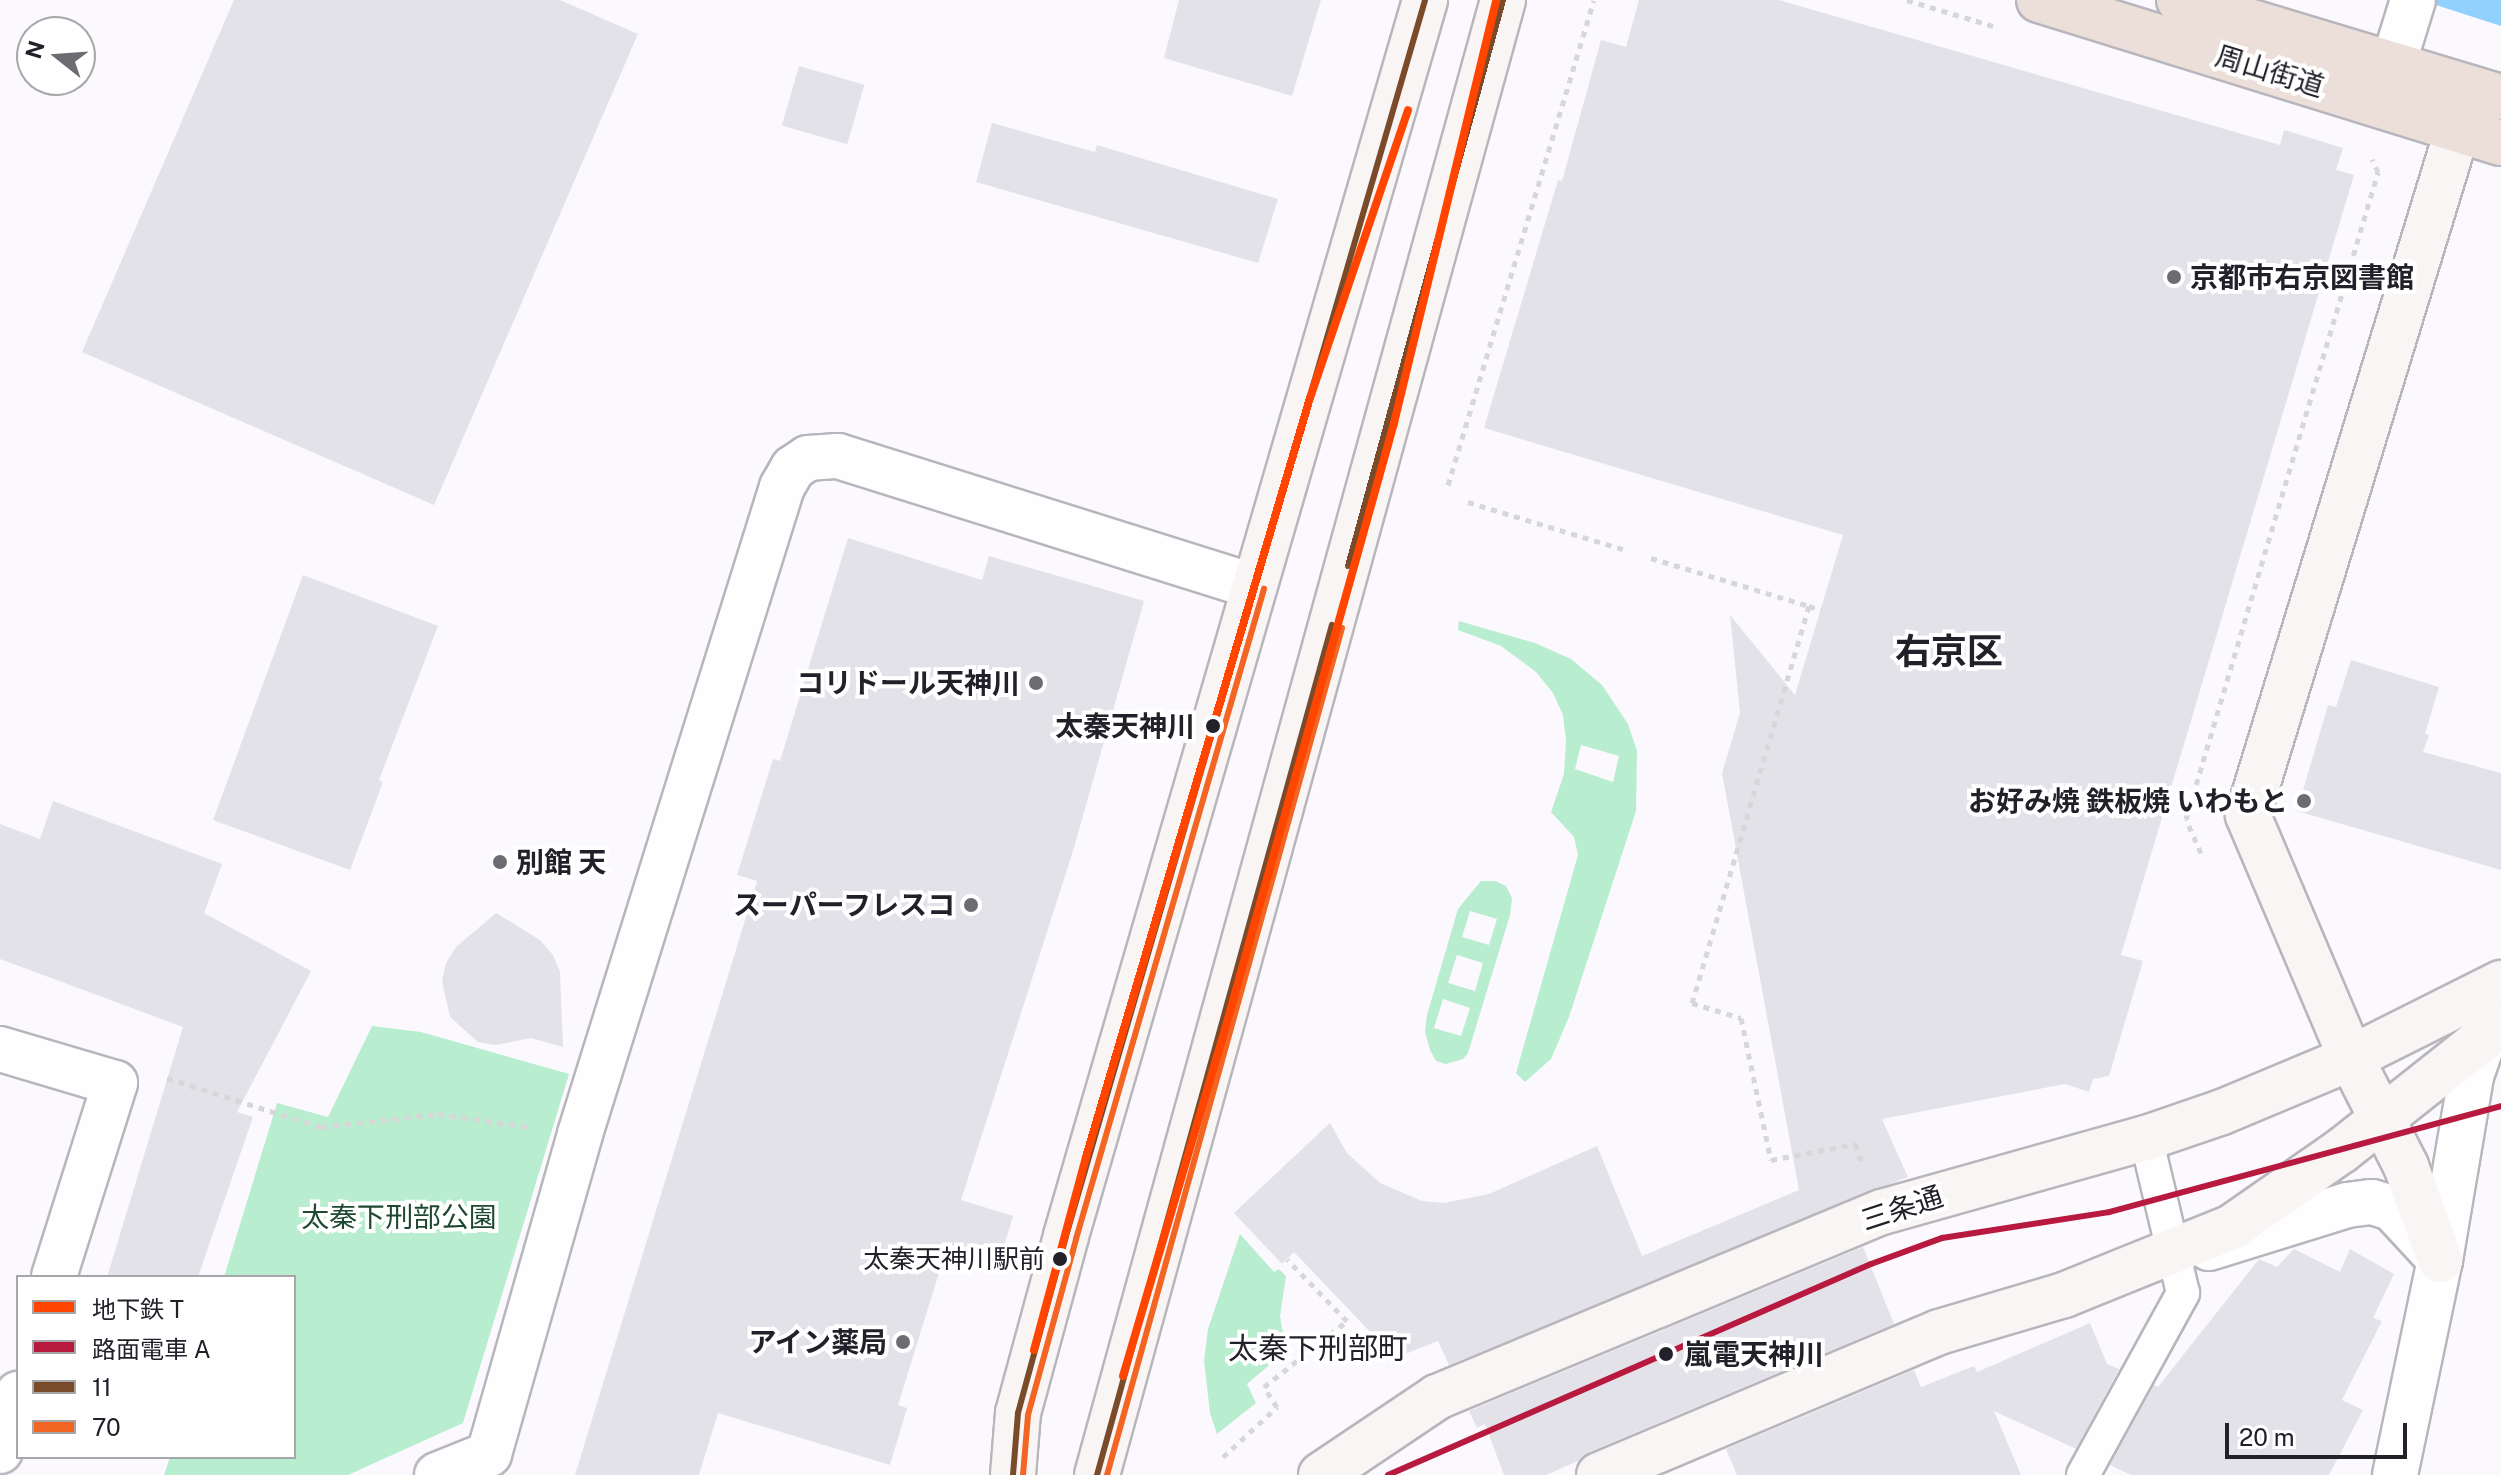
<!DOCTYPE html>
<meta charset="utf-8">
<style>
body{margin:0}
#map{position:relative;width:2501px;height:1475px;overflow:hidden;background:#fbf9fd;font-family:"Public Sans","Noto Sans JP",sans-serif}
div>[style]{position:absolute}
.green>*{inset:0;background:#b8edd0}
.water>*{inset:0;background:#92d1fe}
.building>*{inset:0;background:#e4e2e9;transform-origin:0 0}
.path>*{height:5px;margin-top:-2.5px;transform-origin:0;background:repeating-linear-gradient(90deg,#d7d7d8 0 6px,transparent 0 12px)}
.roads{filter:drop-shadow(2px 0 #b8b6bd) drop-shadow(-2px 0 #b8b6bd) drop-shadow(0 2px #b8b6bd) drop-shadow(0 -2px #b8b6bd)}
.lane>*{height:32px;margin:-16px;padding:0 16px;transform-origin:16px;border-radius:16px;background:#fefeff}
.street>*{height:44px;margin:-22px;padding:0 22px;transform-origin:22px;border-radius:22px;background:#fefeff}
.secondary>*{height:44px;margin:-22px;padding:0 22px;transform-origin:22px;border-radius:22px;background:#f9f5f4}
.highway>*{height:44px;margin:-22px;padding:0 22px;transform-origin:22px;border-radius:22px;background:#ecdfd9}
.bus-1>*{height:6px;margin:-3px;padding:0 3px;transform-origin:3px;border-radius:3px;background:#7a4b2a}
.bus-2>*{height:6px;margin:-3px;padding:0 3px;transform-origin:3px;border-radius:3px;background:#f26522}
.tram-1>*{height:6px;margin:-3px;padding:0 3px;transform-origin:3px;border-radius:3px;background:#b8193f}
.metro-1>*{height:8px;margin:-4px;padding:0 4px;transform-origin:4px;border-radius:4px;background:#ff4500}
.dots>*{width:22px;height:22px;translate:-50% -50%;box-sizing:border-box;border:4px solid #fff;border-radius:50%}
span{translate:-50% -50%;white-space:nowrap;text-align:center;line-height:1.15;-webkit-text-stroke:8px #fff;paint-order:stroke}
.bus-label{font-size:26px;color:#222029}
.right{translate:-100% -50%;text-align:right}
.street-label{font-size:28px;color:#222029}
.poi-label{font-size:28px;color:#222029;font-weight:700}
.left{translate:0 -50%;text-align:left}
.stop-label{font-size:28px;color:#222029;font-weight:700}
.park-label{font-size:28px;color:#1e4831}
.neighbourhood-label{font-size:30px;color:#222029}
.district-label{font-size:36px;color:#222029;font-weight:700}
.legend{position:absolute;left:16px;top:1275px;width:280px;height:184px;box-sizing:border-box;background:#fff;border:2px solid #a7a6a9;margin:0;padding:10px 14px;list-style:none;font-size:24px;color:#222029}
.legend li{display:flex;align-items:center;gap:16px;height:40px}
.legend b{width:40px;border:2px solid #a7a6a9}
.north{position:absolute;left:16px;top:16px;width:80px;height:80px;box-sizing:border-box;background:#fff;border:2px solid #a7a6a9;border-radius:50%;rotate:287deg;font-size:22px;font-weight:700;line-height:32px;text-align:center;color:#222029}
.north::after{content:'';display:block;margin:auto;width:28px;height:36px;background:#6e6c73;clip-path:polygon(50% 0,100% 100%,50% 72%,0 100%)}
.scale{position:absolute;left:2225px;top:1423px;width:182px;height:36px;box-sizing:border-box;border:4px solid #222029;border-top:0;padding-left:10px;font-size:24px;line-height:28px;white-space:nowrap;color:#222029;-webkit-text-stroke:6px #fff;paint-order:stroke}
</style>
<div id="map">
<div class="green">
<div style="clip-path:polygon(evenodd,1459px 621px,1535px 643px,1571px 659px,1602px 685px,1628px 724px,1637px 751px,1636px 811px,1569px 1017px,1551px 1059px,1525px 1082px,1516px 1073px,1578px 855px,1574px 837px,1551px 812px,1564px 774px,1566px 741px,1563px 715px,1553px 693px,1536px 672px,1501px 646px,1458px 630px,1459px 621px,1581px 745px,1619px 756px,1613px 782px,1575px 769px,1581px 745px)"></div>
<div style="clip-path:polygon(evenodd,1481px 881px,1495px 881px,1506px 886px,1512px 898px,1510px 915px,1468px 1053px,1463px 1059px,1446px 1064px,1436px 1061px,1430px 1050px,1425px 1032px,1427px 1015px,1458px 909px,1481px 881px,1470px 911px,1497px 919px,1489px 945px,1462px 937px,1470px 911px,1481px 881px,1457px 955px,1483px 963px,1475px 991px,1448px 983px,1457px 955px,1481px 881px,1443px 999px,1470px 1008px,1461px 1036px,1434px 1028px,1443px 999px)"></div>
<div style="clip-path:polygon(372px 1026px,421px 1032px,569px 1074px,463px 1423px,348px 1475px,164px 1475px,170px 1457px,294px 1457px,294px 1277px,224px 1277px,277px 1103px,328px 1117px)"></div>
<div style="clip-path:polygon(1240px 1234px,1274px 1272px,1279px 1269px,1286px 1276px,1280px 1316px,1286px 1351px,1247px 1384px,1256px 1403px,1217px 1434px,1210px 1413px,1204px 1361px,1208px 1329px)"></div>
</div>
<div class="water">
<div style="clip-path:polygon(2420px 0,2501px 0,2501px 26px,2439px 6px)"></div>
</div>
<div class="building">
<div style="clip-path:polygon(234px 0,560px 0,638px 34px,434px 505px,82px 352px)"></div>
<div style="clip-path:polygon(1179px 0,1321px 0,1292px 96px,1164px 58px)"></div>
<div style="clip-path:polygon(1639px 0,1779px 0,2280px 145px,2284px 130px,2343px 148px,2336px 170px,2354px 175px,2121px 955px,2143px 961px,2109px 1076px,2093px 1079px,2089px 1092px,2065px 1084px,1882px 1119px,1908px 1177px,1449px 1365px,1438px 1341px,1395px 1358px,1294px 1252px,1282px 1264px,1234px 1213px,1330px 1123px,1347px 1153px,1380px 1183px,1422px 1201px,1444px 1203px,1489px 1194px,1597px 1146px,1642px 1256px,1799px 1190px,1722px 773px,1740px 713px,1730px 615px,1795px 695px,1843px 535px,1484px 428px,1558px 180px,1562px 181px,1601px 40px,1626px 47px)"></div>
<div style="left:799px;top:66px;width:68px;height:62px;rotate:16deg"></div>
<div style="clip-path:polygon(992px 123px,1095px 152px,1097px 145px,1278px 199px,1258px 263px,976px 182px)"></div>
<div style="clip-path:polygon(848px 538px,982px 580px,989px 556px,1144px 601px,1073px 851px,961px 1200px,1013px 1216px,1000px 1260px,948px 1244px,898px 1405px,907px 1408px,890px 1465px,718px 1413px,699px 1475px,575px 1475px,757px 881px,737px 875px,773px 759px,780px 761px)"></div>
<div style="clip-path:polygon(303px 575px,438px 626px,379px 780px,383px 782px,350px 870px,213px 820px)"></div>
<div style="clip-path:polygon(2351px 660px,2439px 687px,2425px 734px,2429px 735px,2423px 752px,2501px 773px,2501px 870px,2297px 811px,2328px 705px,2336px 707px)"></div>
<div style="clip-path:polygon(53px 801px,222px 864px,204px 913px,311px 971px,237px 1112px,253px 1117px,198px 1277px,107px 1277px,183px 1027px,0 959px,0 824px,40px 839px)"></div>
<div style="clip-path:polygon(496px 913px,540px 940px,553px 955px,560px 972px,563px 1047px,531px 1038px,496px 1045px,478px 1042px,450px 1017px,442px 981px,446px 963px,456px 947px)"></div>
<div style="clip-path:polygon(1863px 1247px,1894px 1324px,1589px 1452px,1578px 1461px,1546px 1475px,1504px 1475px,1485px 1424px,1477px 1428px,1469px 1411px)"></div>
<div style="clip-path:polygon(2294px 1249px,2340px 1272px,2350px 1249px,2394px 1274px,2373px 1318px,2382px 1321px,2342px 1400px,2363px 1410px,2329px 1475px,2131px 1475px,2110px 1465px,2154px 1385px,2158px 1387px,2259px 1259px,2277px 1267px)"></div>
<div style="clip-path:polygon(2090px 1323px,2107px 1364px,2119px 1369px,2076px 1449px,1994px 1411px,2021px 1475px,1737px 1475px,1726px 1449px,1914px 1370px,1921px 1387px,1974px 1366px,1977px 1372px)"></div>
</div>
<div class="path">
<div style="left:1907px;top:0;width:90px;rotate:16.8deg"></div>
<div style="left:1448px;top:485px;width:506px;rotate:-73.25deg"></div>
<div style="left:1468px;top:502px;width:162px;rotate:16.9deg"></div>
<div style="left:1651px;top:558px;width:165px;rotate:16.9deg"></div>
<div style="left:1809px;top:606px;width:414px;rotate:106.4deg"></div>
<div style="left:1692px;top:1003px;width:51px;rotate:17deg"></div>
<div style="left:1741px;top:1018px;width:145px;rotate:78.1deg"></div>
<div style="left:1771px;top:1160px;width:86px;rotate:-10.8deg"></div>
<div style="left:1855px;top:1144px;width:19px;rotate:69deg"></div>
<div style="left:1809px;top:606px;width:13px;rotate:18deg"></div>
<div style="left:2201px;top:853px;width:37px;rotate:-114deg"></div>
<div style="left:2186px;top:819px;width:675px;rotate:-73.47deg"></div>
<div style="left:2378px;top:172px;width:14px;rotate:-115deg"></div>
<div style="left:167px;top:1078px;width:162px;rotate:17.7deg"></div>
<div style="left:321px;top:1127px;width:118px;rotate:-6.3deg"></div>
<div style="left:438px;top:1114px;width:91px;rotate:8.2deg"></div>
<div style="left:1223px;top:1457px;width:74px;rotate:-42.8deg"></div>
<div style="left:1277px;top:1407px;width:24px;rotate:-123deg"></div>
<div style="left:1264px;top:1387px;width:106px;rotate:-38.5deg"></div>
<div style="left:1347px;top:1321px;width:86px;rotate:-134.1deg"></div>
</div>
<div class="roads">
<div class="lane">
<div style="left:2083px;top:1475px;width:208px;rotate:-61.2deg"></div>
<div style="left:2183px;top:1293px;width:159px;rotate:-103.4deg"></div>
</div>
<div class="street">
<div style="left:2393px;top:65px;width:68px;rotate:-72.9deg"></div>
<div style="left:0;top:1049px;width:120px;rotate:16.5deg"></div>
<div style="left:115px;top:1083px;width:203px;rotate:107.5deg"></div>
<div style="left:2209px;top:1248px;width:145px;rotate:-17.3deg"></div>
<div style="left:2347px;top:1205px;width:25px;rotate:-7deg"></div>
<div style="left:2372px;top:1202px;width:21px;rotate:17deg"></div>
<div style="left:2392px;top:1208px;width:71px;rotate:47.3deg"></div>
<div style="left:0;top:1451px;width:60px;rotate:-72.5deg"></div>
<div style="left:437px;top:1475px;width:56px;rotate:-22deg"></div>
<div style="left:489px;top:1454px;width:333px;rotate:-74.1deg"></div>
<div style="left:580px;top:1134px;width:678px;rotate:-72.66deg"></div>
<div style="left:782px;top:487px;width:22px;rotate:-60deg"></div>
<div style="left:793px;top:468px;width:18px;rotate:-34deg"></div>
<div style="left:808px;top:458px;width:30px;rotate:-4deg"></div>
<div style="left:838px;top:456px;width:436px;rotate:17.4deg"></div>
<div style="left:2395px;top:1475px;width:220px;rotate:-78.2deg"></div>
<div style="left:2440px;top:1260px;width:187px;rotate:-80.4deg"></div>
<div style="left:2471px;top:1076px;width:46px;rotate:-70.8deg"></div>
</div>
<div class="secondary">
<div style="left:2440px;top:1260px;width:100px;rotate:-109.9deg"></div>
<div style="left:2406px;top:1166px;width:121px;rotate:-117deg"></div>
<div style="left:2351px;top:1058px;width:264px;rotate:-113deg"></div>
<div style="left:2248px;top:815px;width:718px;rotate:-73deg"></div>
<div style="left:1013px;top:1475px;width:62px;rotate:-85.4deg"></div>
<div style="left:1018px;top:1413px;width:183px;rotate:-74.8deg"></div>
<div style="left:1066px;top:1236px;width:1287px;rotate:-73.8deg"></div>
<div style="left:1097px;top:1475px;width:1530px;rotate:-74.61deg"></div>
<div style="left:1321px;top:1475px;width:140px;rotate:-33.9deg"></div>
<div style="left:1437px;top:1397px;width:482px;rotate:-22.6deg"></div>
<div style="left:1882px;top:1212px;width:274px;rotate:-15.7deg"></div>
<div style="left:2146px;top:1138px;width:80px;rotate:-18.9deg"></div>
<div style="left:2222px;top:1112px;width:140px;rotate:-22.7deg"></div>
<div style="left:2351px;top:1058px;width:168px;rotate:-26.6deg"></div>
<div style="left:1599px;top:1475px;width:369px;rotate:-22.8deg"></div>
<div style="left:1939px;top:1332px;width:130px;rotate:-16.5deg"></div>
<div style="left:2064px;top:1295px;width:181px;rotate:-22deg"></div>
<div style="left:2232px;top:1227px;width:133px;rotate:-34.9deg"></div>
<div style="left:2341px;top:1151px;width:204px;rotate:-38.4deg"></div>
</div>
<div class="highway">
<div style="left:2039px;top:0;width:484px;rotate:17.2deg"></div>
<div style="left:2179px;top:0;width:336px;rotate:16.8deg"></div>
</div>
</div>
<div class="bus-1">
<div style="left:1348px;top:566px;width:587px;rotate:-74.68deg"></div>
<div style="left:1013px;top:1475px;width:62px;rotate:-85.4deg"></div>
<div style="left:1018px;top:1413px;width:183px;rotate:-74.8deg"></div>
<div style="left:1066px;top:1236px;width:1287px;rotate:-73.8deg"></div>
<div style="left:1097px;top:1475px;width:882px;rotate:-74.55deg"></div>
</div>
<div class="bus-2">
<div style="left:1023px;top:1475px;width:60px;rotate:-85.2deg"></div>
<div style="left:1028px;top:1415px;width:182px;rotate:-74.7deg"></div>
<div style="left:1076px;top:1239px;width:677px;rotate:-73.87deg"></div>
<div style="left:1107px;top:1475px;width:879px;rotate:-74.49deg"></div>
</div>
<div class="tram-1">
<div style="left:1388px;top:1475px;width:527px;rotate:-23.6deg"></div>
<div style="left:1871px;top:1264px;width:76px;rotate:-20.1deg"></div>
<div style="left:1942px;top:1238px;width:169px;rotate:-8.8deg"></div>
<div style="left:2109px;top:1212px;width:406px;rotate:-15.1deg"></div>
</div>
<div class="metro-1">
<div style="left:1034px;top:1350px;width:200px;rotate:-74.9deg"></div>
<div style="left:1086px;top:1157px;width:791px;rotate:-73.56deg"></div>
<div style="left:1310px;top:398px;width:304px;rotate:-71.2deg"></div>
<div style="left:1123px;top:1376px;width:350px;rotate:-73.6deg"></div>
<div style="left:1222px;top:1040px;width:641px;rotate:-74.42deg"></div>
<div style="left:1394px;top:423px;width:435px;rotate:-76.4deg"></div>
</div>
<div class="dots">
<div style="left:2174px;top:277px;background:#6e6c73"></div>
<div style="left:1036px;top:683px;background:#6e6c73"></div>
<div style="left:1213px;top:726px;background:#222029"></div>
<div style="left:2304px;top:801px;background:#6e6c73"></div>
<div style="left:500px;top:862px;background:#6e6c73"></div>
<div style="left:971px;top:905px;background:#6e6c73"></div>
<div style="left:1060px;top:1259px;background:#222029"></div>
<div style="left:903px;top:1342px;background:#6e6c73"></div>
<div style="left:1666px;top:1354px;background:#222029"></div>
</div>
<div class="bus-label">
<span class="right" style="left:1045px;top:1259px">太秦天神川駅前</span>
</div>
<div class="street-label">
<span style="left:2270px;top:71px;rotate:17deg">周山街道</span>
<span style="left:1902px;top:1208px;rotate:-18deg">三条通</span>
</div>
<div class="poi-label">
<span class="left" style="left:2190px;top:277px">京都市右京図書館</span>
<span class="right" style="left:1020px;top:683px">コリドール天神川</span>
<span class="right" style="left:2288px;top:801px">お好み焼 鉄板焼 いわもと</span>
<span class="left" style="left:516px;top:862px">別館 天</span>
<span class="right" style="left:955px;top:905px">スーパーフレスコ</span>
<span class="right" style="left:887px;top:1342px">アイン薬局</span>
</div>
<div class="stop-label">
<span class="right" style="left:1195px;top:726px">太秦天神川</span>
<span class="left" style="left:1684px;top:1354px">嵐電天神川</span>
</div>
<div class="park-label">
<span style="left:399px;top:1217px">太秦下刑部公園</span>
</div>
<div class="neighbourhood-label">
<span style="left:1318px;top:1348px">太秦下刑部町</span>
</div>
<div class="district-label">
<span style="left:1949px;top:652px">右京区</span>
</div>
<ul class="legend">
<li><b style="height:10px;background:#ff4500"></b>地下鉄 T</li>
<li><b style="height:10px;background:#b8193f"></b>路面電車 A</li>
<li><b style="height:10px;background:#7a4b2a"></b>11</li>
<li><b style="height:10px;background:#f26522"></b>70</li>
</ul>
<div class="north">N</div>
<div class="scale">20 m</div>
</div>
